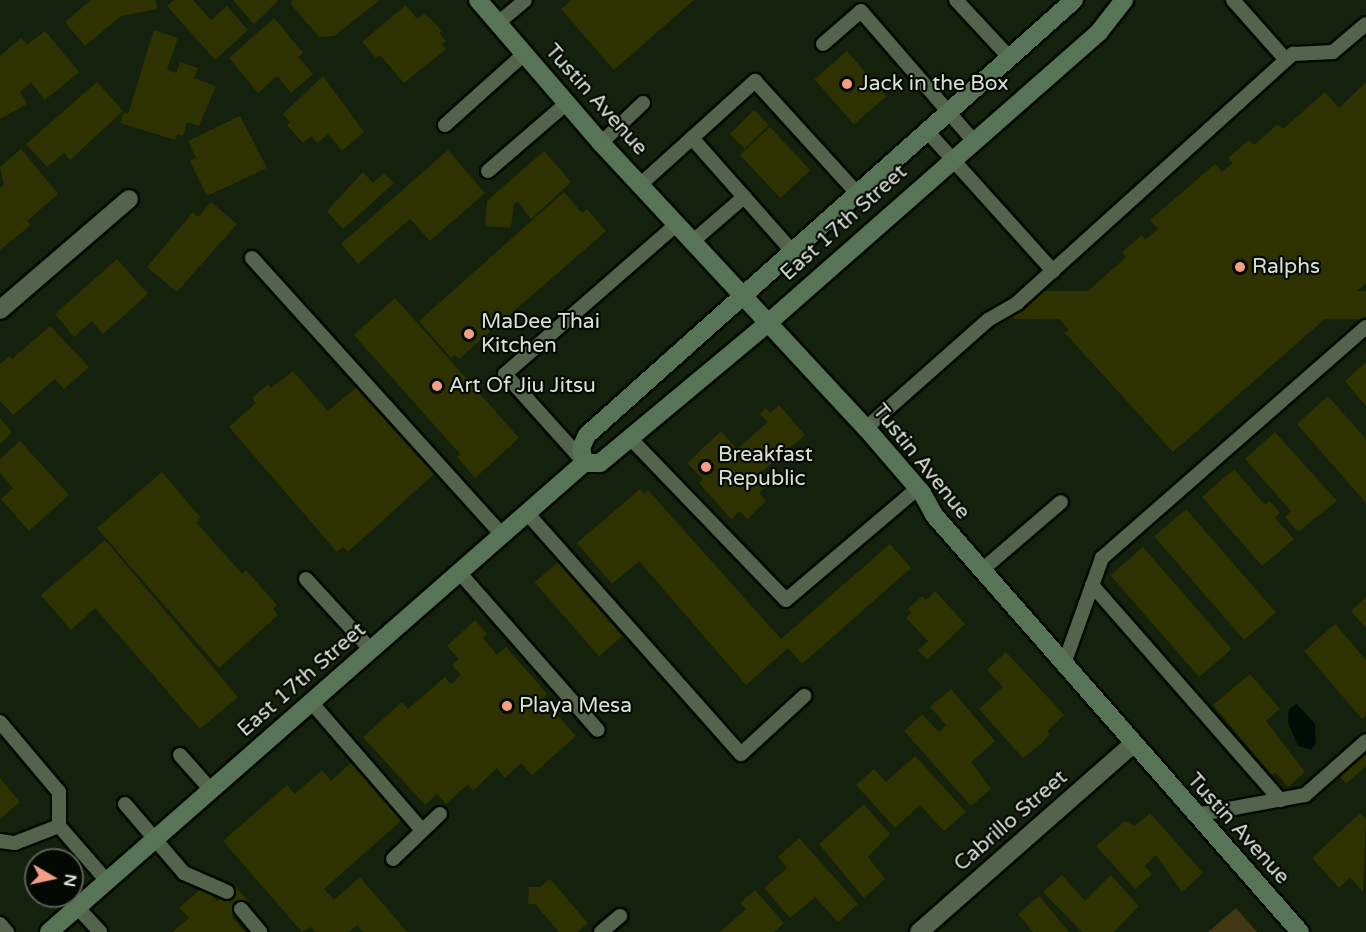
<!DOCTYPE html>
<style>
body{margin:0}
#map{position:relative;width:1366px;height:932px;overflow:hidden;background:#14210c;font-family:"Varela Round",sans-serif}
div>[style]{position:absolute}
.green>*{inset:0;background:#413813}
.water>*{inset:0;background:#000c06}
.building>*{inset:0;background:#2e3200;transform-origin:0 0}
.roads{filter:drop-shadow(2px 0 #020a00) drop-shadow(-2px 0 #020a00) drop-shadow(0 2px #020a00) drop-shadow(0 -2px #020a00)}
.lane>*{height:14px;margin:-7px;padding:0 7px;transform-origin:7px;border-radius:7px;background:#54634b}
.street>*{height:18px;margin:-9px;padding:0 9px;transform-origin:9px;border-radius:9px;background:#54634b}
.secondary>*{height:18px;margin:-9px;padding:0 9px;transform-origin:9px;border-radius:9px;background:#577456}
.dots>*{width:16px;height:16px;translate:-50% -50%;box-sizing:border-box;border:3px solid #040903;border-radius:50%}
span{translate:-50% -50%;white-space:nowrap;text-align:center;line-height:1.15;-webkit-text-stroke:4.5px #040903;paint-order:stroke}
.poi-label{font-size:21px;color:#d9e2d4}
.left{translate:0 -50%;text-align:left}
.street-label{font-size:21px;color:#d9e2d4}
.north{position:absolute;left:24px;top:848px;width:60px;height:60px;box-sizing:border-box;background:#040903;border:2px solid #596057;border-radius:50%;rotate:99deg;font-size:16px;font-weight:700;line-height:24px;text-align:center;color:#d9e2d4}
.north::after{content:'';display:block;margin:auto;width:21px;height:27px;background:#f39f83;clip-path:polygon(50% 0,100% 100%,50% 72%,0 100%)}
</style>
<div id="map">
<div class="green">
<div style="clip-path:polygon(1236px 908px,1257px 932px,1208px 932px)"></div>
</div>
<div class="water">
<div style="clip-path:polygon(1297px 704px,1315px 724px,1316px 743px,1311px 750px,1298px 746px,1288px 722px,1289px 709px)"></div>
</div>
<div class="building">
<div style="clip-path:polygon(91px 0,156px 0,157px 9px,121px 16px,85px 46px,65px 22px)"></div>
<div style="clip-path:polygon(174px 0,193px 0,211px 20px,227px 6px,248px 30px,215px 60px,167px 6px)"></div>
<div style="clip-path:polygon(233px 0,279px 0,254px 24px)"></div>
<div style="clip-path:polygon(293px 0,380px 0,334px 36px,319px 37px,290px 3px)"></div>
<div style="clip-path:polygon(572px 0,694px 0,614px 70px,561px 9px)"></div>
<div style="clip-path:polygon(406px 5px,417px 19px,424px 14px,431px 19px,442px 31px,439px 33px,446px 41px,442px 44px,446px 49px,404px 83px,380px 55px,376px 58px,362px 42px)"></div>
<div style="clip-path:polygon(274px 18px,303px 53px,298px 57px,313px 74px,291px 93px,277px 76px,258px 93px,229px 58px)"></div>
<div style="clip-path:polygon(154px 30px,178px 38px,167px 69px,176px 73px,180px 62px,198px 68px,194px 78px,216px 86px,199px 126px,187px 122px,183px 136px,177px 134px,175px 140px,120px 123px,124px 112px,128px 114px)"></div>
<div style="clip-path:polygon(45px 31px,79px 72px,45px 100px,31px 82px,20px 92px,27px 104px,0 119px,0 56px,21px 38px,27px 45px)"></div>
<div style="left:847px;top:51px;width:60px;height:43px;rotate:49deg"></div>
<div style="clip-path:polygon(323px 76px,364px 132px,342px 151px,328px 134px,318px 143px,311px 136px,303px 143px,287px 125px,290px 122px,283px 114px)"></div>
<div style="clip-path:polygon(97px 82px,123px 111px,70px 160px,64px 153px,47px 167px,26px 144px)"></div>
<div style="clip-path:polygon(1366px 82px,1366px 283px,1173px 452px,1065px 333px,1069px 330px,1058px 318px,1126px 257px,1122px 252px,1142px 235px,1145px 240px,1158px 229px,1150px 220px,1215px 164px,1222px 172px,1233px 163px,1228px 158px,1249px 140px,1254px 145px,1278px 124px,1283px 129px,1325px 92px,1339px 108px)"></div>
<div style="left:754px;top:110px;width:21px;height:34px;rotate:45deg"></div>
<div style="clip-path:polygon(240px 116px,267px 168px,207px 196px,190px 161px,196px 158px,188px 141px)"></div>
<div style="left:770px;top:127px;width:59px;height:41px;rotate:47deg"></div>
<div style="clip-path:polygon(21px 149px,58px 194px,27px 221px,31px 225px,0 250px,0 188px,4px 185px,0 167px)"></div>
<div style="clip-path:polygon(448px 150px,485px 193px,430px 241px,410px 219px,358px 264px,341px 244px)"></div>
<div style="clip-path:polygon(544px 151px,571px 182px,531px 219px,518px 202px,514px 203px,511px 228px,485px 226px,487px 201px)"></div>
<div style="clip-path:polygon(363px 172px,373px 183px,384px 173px,394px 183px,343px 229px,327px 211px)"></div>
<div style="clip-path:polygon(564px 192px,582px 213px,587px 209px,606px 231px,459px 359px,455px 355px,451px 358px,419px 321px)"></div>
<div style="clip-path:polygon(211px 202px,237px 224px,177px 292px,147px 267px,193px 212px,198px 217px)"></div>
<div style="clip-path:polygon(117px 259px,148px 294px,103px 334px,92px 321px,74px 337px,55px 314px)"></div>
<div style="left:1366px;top:291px;width:28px;height:352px;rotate:90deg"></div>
<div style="clip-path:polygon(395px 298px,519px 438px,475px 478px,457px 457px,460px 454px,354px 335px)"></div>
<div style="clip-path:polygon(50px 326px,89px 367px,64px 389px,55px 379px,13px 415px,0 401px,0 364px,10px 356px,12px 359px)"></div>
<div style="clip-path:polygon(1366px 362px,1366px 406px,1345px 381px)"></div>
<div style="clip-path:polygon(293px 371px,328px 411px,360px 384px,434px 474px,348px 552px,343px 547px,337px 552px,229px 427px,256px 403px,252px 398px,268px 384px,271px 388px)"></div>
<div style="clip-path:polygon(1328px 396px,1366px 439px,1366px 503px,1297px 424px)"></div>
<div style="clip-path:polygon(779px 405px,805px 435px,759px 474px,768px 485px,759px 493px,766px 501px,747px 519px,740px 511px,731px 519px,699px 483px,703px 479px,687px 463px,721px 431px,737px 449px,768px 422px,760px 414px,766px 408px,770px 413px)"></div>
<div style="clip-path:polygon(0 418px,12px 432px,0 444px)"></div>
<div style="clip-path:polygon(1275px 432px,1337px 501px,1298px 532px,1285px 517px,1291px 511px,1245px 459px)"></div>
<div style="clip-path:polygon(20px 441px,69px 495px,29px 531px,1px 499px,13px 488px,0 473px,0 459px)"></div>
<div style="clip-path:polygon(1234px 469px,1265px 505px,1270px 501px,1280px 513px,1275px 518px,1294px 539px,1262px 566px,1202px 497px)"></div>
<div style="clip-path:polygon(162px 472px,201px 518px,196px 522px,242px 574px,246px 570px,277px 605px,273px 609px,278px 615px,219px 668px,97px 528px)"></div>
<div style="clip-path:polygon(640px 489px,644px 494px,648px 490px,781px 639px,890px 544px,911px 568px,802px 664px,788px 648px,746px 685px,639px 561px,612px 584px,577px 543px)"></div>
<div style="left:1186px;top:509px;width:137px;height:42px;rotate:49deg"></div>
<div style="clip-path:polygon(105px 540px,238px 697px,200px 729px,95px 608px,71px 630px,41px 595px)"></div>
<div style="left:1143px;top:547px;width:135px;height:43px;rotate:49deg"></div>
<div style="left:558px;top:562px;width:98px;height:31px;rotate:49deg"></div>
<div style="clip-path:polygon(935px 591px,965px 624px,927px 660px,918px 650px,928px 641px,906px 618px,911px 613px,908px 609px,922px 596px,926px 600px)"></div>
<div style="clip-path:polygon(1366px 597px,1366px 628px,1351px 611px)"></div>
<div style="clip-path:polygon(475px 620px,487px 634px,482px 638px,491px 647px,497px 655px,506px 647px,547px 694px,539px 702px,550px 714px,554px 711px,576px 736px,532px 775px,521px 763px,505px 778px,497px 768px,473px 791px,468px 784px,446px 804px,437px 794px,425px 805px,363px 737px,402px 702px,408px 709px,445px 677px,451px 684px,461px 675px,452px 665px,459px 659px,447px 646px)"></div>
<div style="clip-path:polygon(1335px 624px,1366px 660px,1366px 716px,1362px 719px,1304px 651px)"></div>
<div style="clip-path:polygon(1006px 652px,1064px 715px,1047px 731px,1050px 734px,1042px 743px,1023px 758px,979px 709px,1003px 687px,987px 670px)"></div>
<div style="clip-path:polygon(1250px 674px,1280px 709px,1266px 721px,1305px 772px,1288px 787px,1275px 772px,1272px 775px,1213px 705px)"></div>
<div style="clip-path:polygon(951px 689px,995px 741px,971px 762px,991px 789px,971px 806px,904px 731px,922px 714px,939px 732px,946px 725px,930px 707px)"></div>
<div style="clip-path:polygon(1366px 744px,1366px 766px,1346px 784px,1335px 771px)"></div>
<div style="clip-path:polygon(915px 756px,966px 812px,944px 831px,920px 805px,895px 828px,856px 785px,874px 769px,886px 782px)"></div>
<div style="clip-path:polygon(353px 761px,403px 819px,324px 889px,334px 900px,360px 877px,407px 932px,363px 932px,357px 925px,349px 932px,316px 932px,311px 927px,302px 932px,223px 841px,287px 785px,295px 794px,322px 770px,331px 781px)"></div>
<div style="clip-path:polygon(0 778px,20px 802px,0 819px)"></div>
<div style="clip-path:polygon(864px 804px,890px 834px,868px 857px,885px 879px,864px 898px,819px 844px)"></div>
<div style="clip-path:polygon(1150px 813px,1203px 873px,1182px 892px,1156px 855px,1145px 866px,1152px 874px,1135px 889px,1096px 846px,1125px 821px,1135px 826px)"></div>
<div style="clip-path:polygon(1360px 813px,1366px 820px,1363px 892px,1350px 877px,1339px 888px,1312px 858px)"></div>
<div style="clip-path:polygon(799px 838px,858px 904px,838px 922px,815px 897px,790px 918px,764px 888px,787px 868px,778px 857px)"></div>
<div style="clip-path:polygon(1062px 875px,1085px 901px,1111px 875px,1139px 906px,1114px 932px,1082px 932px,1043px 892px)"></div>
<div style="clip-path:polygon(550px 879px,588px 923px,577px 932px,559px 932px,535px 904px,528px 904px,529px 887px,540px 887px)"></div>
<div style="clip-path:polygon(234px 885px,249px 902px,232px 917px,245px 932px,173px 932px,189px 918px,179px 908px,204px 886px,217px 901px)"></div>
<div style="clip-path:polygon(755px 890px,784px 923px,774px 932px,720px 932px,746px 909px,740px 903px)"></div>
<div style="clip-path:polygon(1039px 896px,1069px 932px,1033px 932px,1018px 914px)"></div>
</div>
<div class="roads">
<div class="lane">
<div style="left:956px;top:0;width:78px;rotate:47.1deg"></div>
<div style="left:1233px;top:0;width:80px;rotate:48.5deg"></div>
<div style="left:498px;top:23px;width:35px;rotate:-40deg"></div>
<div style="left:823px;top:44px;width:50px;rotate:-41deg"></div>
<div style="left:861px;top:11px;width:169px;rotate:49.1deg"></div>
<div style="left:445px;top:125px;width:106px;rotate:-41.9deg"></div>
<div style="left:926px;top:130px;width:190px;rotate:48deg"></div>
<div style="left:692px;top:138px;width:149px;rotate:48.5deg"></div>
<div style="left:601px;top:143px;width:58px;rotate:-43.6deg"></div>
<div style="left:488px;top:171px;width:104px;rotate:-40.7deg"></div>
<div style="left:641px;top:184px;width:154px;rotate:-42.1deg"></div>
<div style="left:755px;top:81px;width:150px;rotate:47.7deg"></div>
<div style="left:692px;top:242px;width:69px;rotate:-40.9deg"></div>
<div style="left:252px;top:258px;width:373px;rotate:47.9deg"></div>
<div style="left:866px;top:428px;width:163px;rotate:-41.5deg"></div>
<div style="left:988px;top:320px;width:34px;rotate:-30deg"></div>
<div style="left:1017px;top:303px;width:372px;rotate:-42.1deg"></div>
<div style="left:1293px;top:54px;width:40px;rotate:-2.9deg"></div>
<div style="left:1333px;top:52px;width:43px;rotate:-40.3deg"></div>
<div style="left:631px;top:439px;width:223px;rotate:46.1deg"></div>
<div style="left:786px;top:600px;width:173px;rotate:-40.3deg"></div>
<div style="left:583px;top:461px;width:117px;rotate:-131.9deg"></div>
<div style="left:505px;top:374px;width:228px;rotate:-41.1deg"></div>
<div style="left:527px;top:513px;width:322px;rotate:48.4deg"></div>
<div style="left:741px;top:754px;width:86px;rotate:-42.6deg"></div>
<div style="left:982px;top:570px;width:104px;rotate:-40.7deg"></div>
<div style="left:459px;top:572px;width:210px;rotate:48.7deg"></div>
<div style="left:306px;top:579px;width:96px;rotate:47.5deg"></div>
<div style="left:1092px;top:585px;width:286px;rotate:48.8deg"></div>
<div style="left:1064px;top:664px;width:113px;rotate:-70.3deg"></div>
<div style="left:1102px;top:558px;width:351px;rotate:-41.2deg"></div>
<div style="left:311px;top:702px;width:169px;rotate:49.1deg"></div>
<div style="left:0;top:722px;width:92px;rotate:49.9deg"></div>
<div style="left:59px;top:792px;width:34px;rotate:90deg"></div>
<div style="left:59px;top:826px;width:73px;rotate:48.9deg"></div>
<div style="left:180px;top:755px;width:47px;rotate:48.5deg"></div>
<div style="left:125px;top:804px;width:91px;rotate:49.5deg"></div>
<div style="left:184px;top:873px;width:47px;rotate:23.8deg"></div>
<div style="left:1196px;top:815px;width:111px;rotate:-10.4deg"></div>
<div style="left:1305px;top:795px;width:81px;rotate:-41.5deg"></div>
<div style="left:0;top:841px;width:15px;rotate:8deg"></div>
<div style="left:15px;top:843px;width:47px;rotate:-21.1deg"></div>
<div style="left:393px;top:859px;width:65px;rotate:-43.8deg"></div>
<div style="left:77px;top:907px;width:34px;rotate:47deg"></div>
<div style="left:241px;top:909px;width:30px;rotate:50deg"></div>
<div style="left:0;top:924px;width:11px;rotate:49deg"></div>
<div style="left:601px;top:932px;width:25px;rotate:-40deg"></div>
</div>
<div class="street">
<div style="left:0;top:310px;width:170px;rotate:-40.7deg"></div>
<div style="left:919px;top:932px;width:285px;rotate:-41.3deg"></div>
</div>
<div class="secondary">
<div style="left:478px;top:0;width:189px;rotate:49.3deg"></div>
<div style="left:601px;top:143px;width:389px;rotate:47.1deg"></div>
<div style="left:866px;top:428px;width:86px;rotate:49.3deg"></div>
<div style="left:922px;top:493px;width:25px;rotate:61deg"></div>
<div style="left:934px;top:515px;width:555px;rotate:48.73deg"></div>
<div style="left:584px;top:463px;width:15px;rotate:-101deg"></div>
<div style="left:581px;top:448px;width:14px;rotate:-65deg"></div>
<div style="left:587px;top:435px;width:653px;rotate:-41.77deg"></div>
<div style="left:49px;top:932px;width:711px;rotate:-41.24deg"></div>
<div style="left:584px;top:463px;width:16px"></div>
<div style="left:600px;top:463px;width:219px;rotate:-39.8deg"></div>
<div style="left:768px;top:323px;width:441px;rotate:-41.3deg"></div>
<div style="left:1099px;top:32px;width:41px;rotate:-52deg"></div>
</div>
</div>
<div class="dots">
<div style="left:847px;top:84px;background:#f39f83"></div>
<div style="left:1240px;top:267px;background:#f39f83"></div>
<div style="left:469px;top:334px;background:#f39f83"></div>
<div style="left:437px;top:386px;background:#f39f83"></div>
<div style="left:706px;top:467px;background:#f39f83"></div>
<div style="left:507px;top:706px;background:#f39f83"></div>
</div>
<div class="poi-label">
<span class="left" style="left:859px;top:84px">Jack in the Box</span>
<span class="left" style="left:1252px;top:267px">Ralphs</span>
<span class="left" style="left:481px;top:334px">MaDee Thai<br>Kitchen</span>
<span class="left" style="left:449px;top:386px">Art Of Jiu Jitsu</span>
<span class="left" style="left:718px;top:467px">Breakfast<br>Republic</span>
<span class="left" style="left:519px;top:706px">Playa Mesa</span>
</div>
<div class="street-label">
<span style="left:596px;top:100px;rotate:48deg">Tustin Avenue</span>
<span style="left:844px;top:223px;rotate:-42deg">East 17th Street</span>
<span style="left:921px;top:462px;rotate:51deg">Tustin Avenue</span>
<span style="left:302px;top:680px;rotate:-41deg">East 17th Street</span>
<span style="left:1011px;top:821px;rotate:-41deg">Cabrillo Street</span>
<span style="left:1238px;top:829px;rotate:48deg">Tustin Avenue</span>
</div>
<div class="north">N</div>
</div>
